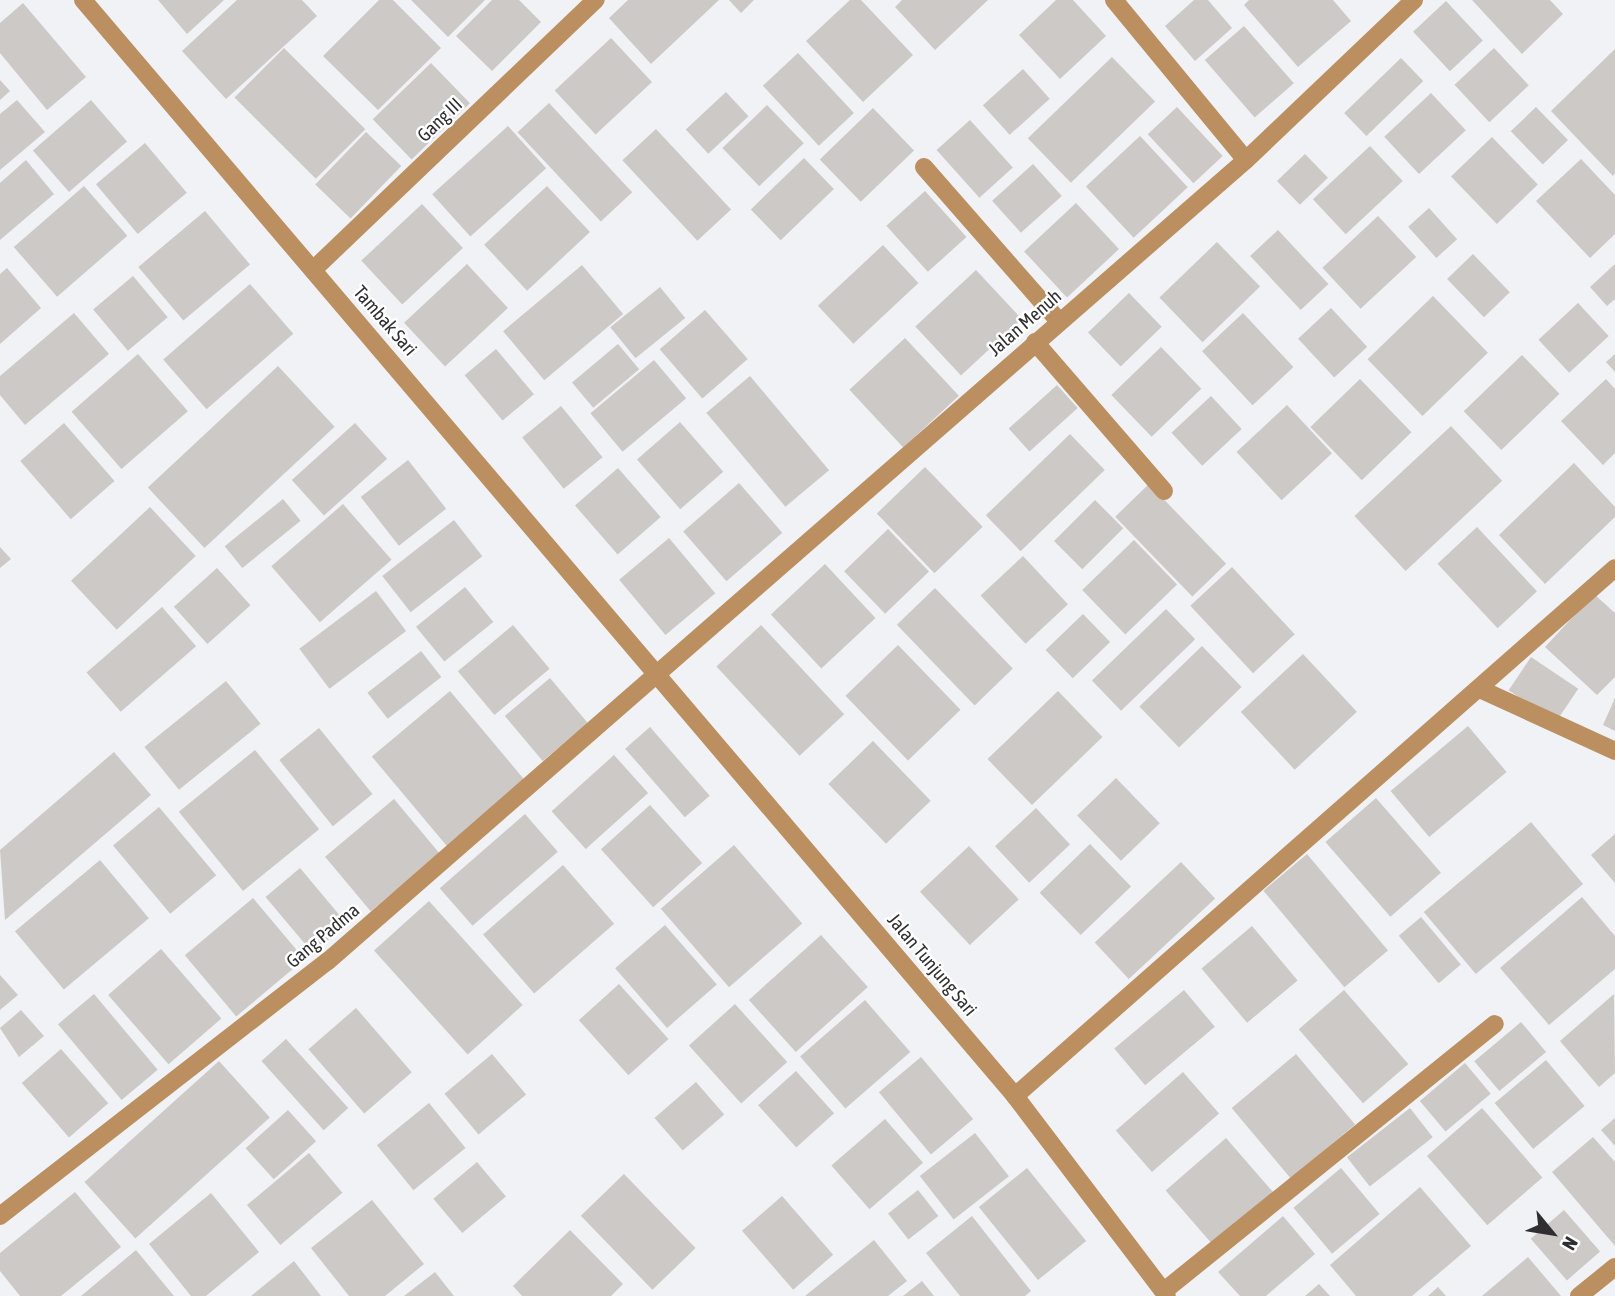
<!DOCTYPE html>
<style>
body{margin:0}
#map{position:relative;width:1615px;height:1296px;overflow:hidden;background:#f0f2f6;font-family:"Asap Condensed",sans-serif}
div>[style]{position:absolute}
.building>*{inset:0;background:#cdc9c7;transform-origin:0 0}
.minor>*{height:18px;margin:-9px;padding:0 9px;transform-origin:9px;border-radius:9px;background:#bb8f60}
span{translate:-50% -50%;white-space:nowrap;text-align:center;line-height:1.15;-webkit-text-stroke:5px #fff;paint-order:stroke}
.street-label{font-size:19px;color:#2f2f31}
.north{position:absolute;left:1517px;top:1198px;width:70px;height:70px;-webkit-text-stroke:5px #fff;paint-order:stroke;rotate:120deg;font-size:19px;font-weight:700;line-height:28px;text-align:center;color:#2f2f31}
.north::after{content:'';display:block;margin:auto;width:24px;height:32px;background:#2f2f31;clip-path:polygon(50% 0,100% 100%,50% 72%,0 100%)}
</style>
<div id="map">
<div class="building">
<div style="clip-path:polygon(158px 0,224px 0,187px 34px)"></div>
<div style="clip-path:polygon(237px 0,302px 0,317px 16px,226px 99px,182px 51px)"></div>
<div style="clip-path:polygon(379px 0,393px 0,441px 48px,378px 110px,323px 56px)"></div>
<div style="clip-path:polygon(411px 0,485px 0,448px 37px)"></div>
<div style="clip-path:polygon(492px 0,519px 0,541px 22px,492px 71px,456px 36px)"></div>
<div style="clip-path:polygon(628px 0,719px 0,651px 64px,609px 18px)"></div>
<div style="clip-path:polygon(729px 0,754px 0,741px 13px)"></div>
<div style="clip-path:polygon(850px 0,861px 0,913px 55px,863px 102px,806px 41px)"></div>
<div style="clip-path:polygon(902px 0,988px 0,935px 50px,895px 7px)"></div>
<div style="clip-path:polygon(1056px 0,1073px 0,1106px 36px,1060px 79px,1019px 35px)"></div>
<div style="clip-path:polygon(1194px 0,1208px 0,1232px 28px,1195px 61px,1165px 26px)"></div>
<div style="clip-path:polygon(1249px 0,1333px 0,1351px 21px,1298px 67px,1244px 5px)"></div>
<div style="clip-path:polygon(1472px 0,1550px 0,1563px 14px,1522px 54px)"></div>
<div style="left:1446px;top:1px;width:54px;height:45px;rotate:47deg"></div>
<div style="clip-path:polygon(23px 3px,86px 77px,47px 110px,0 53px,0 23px)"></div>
<div style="left:1244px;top:26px;width:76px;height:52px;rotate:49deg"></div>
<div style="left:611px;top:38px;width:60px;height:77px;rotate:47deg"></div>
<div style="left:284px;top:48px;width:115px;height:70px;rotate:45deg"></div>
<div style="left:1494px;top:48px;width:51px;height:54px;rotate:47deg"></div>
<div style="clip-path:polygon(1615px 49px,1615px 173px,1613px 176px,1551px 111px)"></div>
<div style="left:798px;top:53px;width:82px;height:48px;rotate:47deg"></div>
<div style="left:1112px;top:57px;width:62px;height:117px;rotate:46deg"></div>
<div style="left:1401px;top:58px;width:32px;height:79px;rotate:46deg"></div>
<div style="left:431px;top:63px;width:56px;height:81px;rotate:46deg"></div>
<div style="left:1023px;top:69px;width:40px;height:54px;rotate:48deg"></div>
<div style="clip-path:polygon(0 80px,10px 91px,0 100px)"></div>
<div style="left:726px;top:92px;width:33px;height:55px;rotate:47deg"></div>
<div style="left:1431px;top:93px;width:51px;height:64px;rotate:47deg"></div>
<div style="clip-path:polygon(17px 100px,45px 132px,0 170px,0 114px)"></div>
<div style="left:91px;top:100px;width:55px;height:77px;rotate:49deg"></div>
<div style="left:549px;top:103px;width:122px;height:43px;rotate:47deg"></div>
<div style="left:767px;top:105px;width:53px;height:62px;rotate:46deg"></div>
<div style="left:1177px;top:107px;width:67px;height:40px;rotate:47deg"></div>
<div style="left:1536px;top:107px;width:46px;height:35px;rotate:46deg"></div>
<div style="left:873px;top:108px;width:59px;height:74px;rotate:46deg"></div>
<div style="left:970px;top:120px;width:64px;height:45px;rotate:48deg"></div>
<div style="left:508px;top:126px;width:57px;height:102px;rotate:48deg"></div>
<div style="left:656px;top:129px;width:110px;height:46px;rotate:47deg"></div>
<div style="left:366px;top:132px;width:49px;height:73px;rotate:44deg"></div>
<div style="left:1140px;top:136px;width:70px;height:74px;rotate:47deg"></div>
<div style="left:1492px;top:137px;width:66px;height:57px;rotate:46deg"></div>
<div style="left:145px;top:143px;width:65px;height:64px;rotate:50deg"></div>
<div style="left:1370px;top:146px;width:48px;height:78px;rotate:47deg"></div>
<div style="left:1305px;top:154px;width:33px;height:39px;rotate:46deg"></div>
<div style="left:804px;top:158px;width:43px;height:74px;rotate:46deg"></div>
<div style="clip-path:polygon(1581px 159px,1615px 195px,1615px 234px,1590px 258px,1536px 201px)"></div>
<div style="clip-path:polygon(26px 160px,54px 194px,0 240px,0 183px)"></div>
<div style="left:1033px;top:164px;width:43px;height:55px;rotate:48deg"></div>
<div style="left:84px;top:186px;width:66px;height:93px;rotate:49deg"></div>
<div style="left:547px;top:186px;width:63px;height:86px;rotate:47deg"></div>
<div style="left:925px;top:191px;width:62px;height:52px;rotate:48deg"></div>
<div style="left:1076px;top:203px;width:63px;height:71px;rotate:47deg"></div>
<div style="left:422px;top:204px;width:60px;height:83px;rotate:47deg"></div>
<div style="left:1429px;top:208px;width:42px;height:28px;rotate:48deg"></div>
<div style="left:205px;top:211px;width:70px;height:87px;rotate:50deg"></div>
<div style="left:1378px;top:216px;width:56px;height:76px;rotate:47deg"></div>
<div style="left:1278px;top:230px;width:74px;height:38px;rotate:47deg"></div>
<div style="left:1217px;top:242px;width:62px;height:80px;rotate:46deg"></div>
<div style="left:883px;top:245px;width:52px;height:89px;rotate:47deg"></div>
<div style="left:1473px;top:254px;width:53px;height:36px;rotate:46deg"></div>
<div style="left:467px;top:264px;width:60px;height:86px;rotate:47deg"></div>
<div style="clip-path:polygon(1615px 264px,1615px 299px,1607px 306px,1590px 287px)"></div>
<div style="left:582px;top:265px;width:64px;height:103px;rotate:50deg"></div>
<div style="clip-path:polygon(7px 268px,41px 308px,0 344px,0 274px)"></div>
<div style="left:976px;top:270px;width:67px;height:83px;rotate:47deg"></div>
<div style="left:133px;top:276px;width:54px;height:52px;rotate:50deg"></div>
<div style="left:250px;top:284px;width:66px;height:115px;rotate:49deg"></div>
<div style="left:660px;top:287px;width:40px;height:64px;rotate:51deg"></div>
<div style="left:1129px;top:293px;width:47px;height:57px;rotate:46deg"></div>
<div style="left:1433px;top:296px;width:79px;height:91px;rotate:46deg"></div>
<div style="left:1578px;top:303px;width:45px;height:54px;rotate:47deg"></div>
<div style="left:1331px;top:308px;width:53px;height:45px;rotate:47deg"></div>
<div style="left:705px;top:310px;width:65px;height:60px;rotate:49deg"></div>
<div style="clip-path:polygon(74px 313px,109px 354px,25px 425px,0 395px,0 376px)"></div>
<div style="left:1243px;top:313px;width:74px;height:56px;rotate:47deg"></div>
<div style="left:905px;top:338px;width:79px;height:76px;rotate:47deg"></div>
<div style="left:618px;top:344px;width:33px;height:60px;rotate:50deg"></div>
<div style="left:1161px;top:347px;width:58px;height:69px;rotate:46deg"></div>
<div style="left:496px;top:349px;width:59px;height:41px;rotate:50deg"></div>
<div style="left:138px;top:354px;width:76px;height:88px;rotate:49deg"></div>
<div style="clip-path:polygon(1615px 354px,1615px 372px,1606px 362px)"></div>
<div style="left:1522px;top:355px;width:54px;height:81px;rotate:46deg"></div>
<div style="left:654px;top:360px;width:50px;height:83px;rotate:50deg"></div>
<div style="left:278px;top:366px;width:83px;height:178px;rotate:47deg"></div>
<div style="left:750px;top:376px;width:123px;height:57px;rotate:50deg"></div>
<div style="left:1360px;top:379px;width:74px;height:69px;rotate:46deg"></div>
<div style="clip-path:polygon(1606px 379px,1615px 389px,1615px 453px,1603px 465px,1561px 421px)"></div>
<div style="left:1057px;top:385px;width:31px;height:65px;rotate:48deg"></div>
<div style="left:1211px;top:396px;width:45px;height:54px;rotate:47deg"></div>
<div style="left:1287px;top:405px;width:66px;height:69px;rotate:47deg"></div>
<div style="left:561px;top:406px;width:66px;height:50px;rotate:51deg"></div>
<div style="left:680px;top:422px;width:66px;height:57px;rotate:49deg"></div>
<div style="left:64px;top:423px;width:77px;height:58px;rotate:49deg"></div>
<div style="left:355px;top:423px;width:48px;height:85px;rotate:48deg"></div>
<div style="left:1451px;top:426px;width:75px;height:132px;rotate:47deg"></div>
<div style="left:1070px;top:434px;width:50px;height:117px;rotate:46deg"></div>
<div style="left:408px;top:460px;width:62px;height:60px;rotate:52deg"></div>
<div style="clip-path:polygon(1574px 463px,1615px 507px,1615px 517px,1545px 584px,1499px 535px)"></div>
<div style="left:925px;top:467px;width:83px;height:67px;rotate:46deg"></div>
<div style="left:618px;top:468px;width:65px;height:57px;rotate:49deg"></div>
<div style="left:739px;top:483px;width:66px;height:74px;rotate:49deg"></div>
<div style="left:1149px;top:484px;width:111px;height:47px;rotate:46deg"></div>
<div style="left:283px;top:499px;width:28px;height:75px;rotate:51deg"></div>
<div style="left:1095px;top:500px;width:40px;height:58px;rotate:45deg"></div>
<div style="left:343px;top:504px;width:74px;height:95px;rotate:49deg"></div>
<div style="left:150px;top:507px;width:67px;height:108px;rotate:47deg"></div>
<div style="left:454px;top:520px;width:46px;height:91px;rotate:52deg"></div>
<div style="left:1477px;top:527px;width:88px;height:54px;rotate:47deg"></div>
<div style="left:888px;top:529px;width:59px;height:61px;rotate:46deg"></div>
<div style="left:669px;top:538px;width:72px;height:65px;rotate:50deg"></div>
<div style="left:1134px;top:540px;width:62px;height:72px;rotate:46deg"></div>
<div style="clip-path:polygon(0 547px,11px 559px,0 568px)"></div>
<div style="left:1023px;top:556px;width:66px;height:58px;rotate:47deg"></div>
<div style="left:825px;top:564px;width:74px;height:74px;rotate:47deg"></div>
<div style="left:1232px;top:567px;width:92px;height:57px;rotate:47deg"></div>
<div style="left:217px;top:568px;width:50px;height:58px;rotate:48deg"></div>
<div style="left:465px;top:587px;width:45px;height:63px;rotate:51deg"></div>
<div style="left:935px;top:588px;width:112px;height:53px;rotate:46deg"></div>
<div style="left:376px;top:591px;width:50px;height:96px;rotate:53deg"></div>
<div style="clip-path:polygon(1594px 594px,1615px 613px,1615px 677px,1597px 695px,1545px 647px)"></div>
<div style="left:162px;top:607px;width:52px;height:100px;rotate:49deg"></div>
<div style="left:1166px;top:609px;width:42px;height:103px;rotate:46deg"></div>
<div style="left:1083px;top:614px;width:39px;height:52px;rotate:46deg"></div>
<div style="left:513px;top:625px;width:57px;height:72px;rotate:50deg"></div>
<div style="left:761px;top:625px;width:122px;height:61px;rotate:47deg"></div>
<div style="left:898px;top:645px;width:90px;height:73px;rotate:46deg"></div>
<div style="left:1202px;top:646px;width:57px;height:87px;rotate:46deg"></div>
<div style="left:421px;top:651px;width:33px;height:68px;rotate:52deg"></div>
<div style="left:1303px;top:654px;width:79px;height:85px;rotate:47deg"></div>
<div style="left:1531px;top:657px;width:57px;height:40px;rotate:34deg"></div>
<div style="left:550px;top:678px;width:59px;height:59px;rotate:50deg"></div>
<div style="left:226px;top:681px;width:55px;height:105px;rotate:51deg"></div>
<div style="left:450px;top:691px;width:117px;height:102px;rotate:50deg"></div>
<div style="left:1058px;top:691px;width:64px;height:98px;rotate:46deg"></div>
<div style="clip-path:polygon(1615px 698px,1615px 731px,1603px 725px)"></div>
<div style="left:1468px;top:726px;width:60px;height:101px;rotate:50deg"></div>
<div style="left:650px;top:727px;width:91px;height:33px;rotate:49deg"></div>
<div style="left:319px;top:728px;width:85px;height:51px;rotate:51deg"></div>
<div style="left:873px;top:741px;width:83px;height:62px;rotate:46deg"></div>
<div style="left:255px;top:750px;width:102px;height:98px;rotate:51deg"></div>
<div style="clip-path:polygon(114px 752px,151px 795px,5px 920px,0 850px)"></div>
<div style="left:614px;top:755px;width:51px;height:84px;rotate:48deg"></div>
<div style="left:1116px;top:778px;width:63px;height:54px;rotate:46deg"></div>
<div style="left:1376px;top:798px;width:99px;height:67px;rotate:49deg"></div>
<div style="left:394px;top:799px;width:71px;height:90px;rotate:50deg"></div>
<div style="left:650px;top:805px;width:78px;height:66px;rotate:48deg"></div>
<div style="left:159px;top:807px;width:89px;height:60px;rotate:50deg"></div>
<div style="left:1036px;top:808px;width:50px;height:56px;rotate:47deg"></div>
<div style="left:525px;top:814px;width:50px;height:113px;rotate:49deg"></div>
<div style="left:1531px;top:822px;width:81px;height:140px;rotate:50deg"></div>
<div style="clip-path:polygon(1615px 834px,1615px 883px,1591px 855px)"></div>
<div style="left:1090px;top:844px;width:59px;height:70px;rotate:46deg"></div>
<div style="left:734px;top:845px;width:104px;height:97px;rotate:49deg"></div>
<div style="left:969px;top:846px;width:73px;height:67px;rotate:47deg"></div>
<div style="left:1307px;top:854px;width:126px;height:57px;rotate:50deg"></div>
<div style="left:100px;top:860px;width:76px;height:111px;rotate:50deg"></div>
<div style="left:1181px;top:862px;width:50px;height:118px;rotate:47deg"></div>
<div style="left:563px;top:865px;width:78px;height:106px;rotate:49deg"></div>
<div style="left:300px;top:868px;width:73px;height:45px;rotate:50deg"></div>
<div style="clip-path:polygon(1582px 897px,1615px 936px,1615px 969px,1549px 1025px,1500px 968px)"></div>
<div style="left:253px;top:898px;width:80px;height:89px;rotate:50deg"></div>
<div style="left:429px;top:901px;width:140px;height:74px;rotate:48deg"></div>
<div style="left:1421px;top:917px;width:62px;height:29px;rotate:50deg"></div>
<div style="left:665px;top:925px;width:79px;height:66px;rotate:49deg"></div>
<div style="left:1252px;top:926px;width:71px;height:66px;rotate:50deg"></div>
<div style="left:821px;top:935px;width:70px;height:97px;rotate:48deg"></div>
<div style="left:161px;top:949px;width:92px;height:70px;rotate:49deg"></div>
<div style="clip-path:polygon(0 975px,18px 995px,0 1010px)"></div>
<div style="left:619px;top:984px;width:74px;height:54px;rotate:48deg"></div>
<div style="left:1184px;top:990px;width:48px;height:91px;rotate:50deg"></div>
<div style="left:1344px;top:990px;width:98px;height:60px;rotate:49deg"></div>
<div style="left:94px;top:994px;width:99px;height:47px;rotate:50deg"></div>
<div style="clip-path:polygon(1614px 994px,1615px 1073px,1599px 1087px,1560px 1041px)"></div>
<div style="left:865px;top:1000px;width:69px;height:86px;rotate:49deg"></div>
<div style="left:735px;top:1004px;width:78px;height:62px;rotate:48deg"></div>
<div style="left:356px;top:1008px;width:85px;height:63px;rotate:49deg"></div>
<div style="clip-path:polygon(21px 1010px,44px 1036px,19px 1057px,0 1028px)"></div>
<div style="left:1521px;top:1022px;width:39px;height:61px;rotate:50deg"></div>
<div style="left:286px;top:1039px;width:93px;height:33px;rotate:48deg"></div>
<div style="left:61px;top:1049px;width:72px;height:52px;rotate:49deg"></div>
<div style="left:492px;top:1054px;width:53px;height:62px;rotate:50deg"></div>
<div style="left:1296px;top:1054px;width:92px;height:84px;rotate:50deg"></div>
<div style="left:921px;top:1057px;width:81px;height:55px;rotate:50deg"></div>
<div style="left:1546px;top:1060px;width:60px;height:67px;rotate:50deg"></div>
<div style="left:219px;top:1061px;width:76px;height:181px;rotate:48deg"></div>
<div style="left:1465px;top:1063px;width:40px;height:59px;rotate:50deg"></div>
<div style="left:796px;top:1071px;width:57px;height:51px;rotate:48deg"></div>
<div style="left:1183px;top:1072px;width:55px;height:89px;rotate:49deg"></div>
<div style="left:696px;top:1082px;width:43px;height:55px;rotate:49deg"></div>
<div style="left:429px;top:1103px;width:58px;height:67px;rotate:51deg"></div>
<div style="left:1410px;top:1108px;width:37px;height:80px;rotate:52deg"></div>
<div style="left:1482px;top:1108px;width:92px;height:73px;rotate:49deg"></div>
<div style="left:288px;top:1110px;width:42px;height:57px;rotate:48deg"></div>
<div style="clip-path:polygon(1615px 1118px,1615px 1146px,1601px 1130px)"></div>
<div style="left:885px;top:1119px;width:58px;height:71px;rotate:49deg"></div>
<div style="left:975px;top:1133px;width:55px;height:70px;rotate:52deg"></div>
<div style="clip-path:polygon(1593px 1137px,1615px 1162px,1615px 1246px,1552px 1172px)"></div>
<div style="left:1226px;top:1138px;width:74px;height:80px;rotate:49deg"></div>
<div style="left:309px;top:1153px;width:52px;height:81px;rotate:50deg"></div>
<div style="left:477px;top:1162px;width:45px;height:57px;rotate:50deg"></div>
<div style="left:1027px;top:1168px;width:94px;height:62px;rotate:51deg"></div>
<div style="left:1341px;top:1168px;width:60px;height:62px;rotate:50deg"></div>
<div style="left:624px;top:1174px;width:103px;height:60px;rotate:46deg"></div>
<div style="clip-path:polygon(1420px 1187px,1471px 1246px,1412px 1296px,1356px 1296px,1330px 1265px)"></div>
<div style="left:918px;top:1190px;width:33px;height:38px;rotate:52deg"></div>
<div style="clip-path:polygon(75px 1192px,121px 1247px,61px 1296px,20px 1296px,0 1271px,0 1253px)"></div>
<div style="clip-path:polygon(211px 1193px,259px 1252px,206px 1296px,191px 1296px,149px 1244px)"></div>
<div style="left:782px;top:1196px;width:78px;height:53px;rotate:49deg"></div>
<div style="clip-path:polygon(372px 1200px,424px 1264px,385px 1296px,349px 1296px,311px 1248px)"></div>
<div style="left:1564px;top:1210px;width:55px;height:44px;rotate:49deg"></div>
<div style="clip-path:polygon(972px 1216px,1031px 1291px,1025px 1296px,960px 1296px,926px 1253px)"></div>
<div style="clip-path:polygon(1283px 1216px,1315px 1254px,1266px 1296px,1240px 1296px,1218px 1272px)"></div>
<div style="clip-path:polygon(570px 1230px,623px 1284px,611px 1296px,522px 1296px,513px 1286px)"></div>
<div style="clip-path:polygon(874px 1240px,907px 1281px,888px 1296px,805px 1296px)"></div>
<div style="clip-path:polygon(136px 1250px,174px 1296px,81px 1296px)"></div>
<div style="clip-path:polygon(1528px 1257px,1561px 1296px,1482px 1296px)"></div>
<div style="clip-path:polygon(294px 1261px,321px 1296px,251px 1296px)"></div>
<div style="clip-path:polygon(435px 1272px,454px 1296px,404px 1296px)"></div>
<div style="clip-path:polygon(922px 1281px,934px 1296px,903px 1296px)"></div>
<div style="clip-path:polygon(1319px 1284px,1330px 1296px,1305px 1296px)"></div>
<div style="clip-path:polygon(1438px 1287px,1446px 1296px,1428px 1296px)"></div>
</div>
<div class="minor">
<div style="left:83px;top:0;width:1439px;rotate:49.62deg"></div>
<div style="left:1015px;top:1096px;width:251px;rotate:52.8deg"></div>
<div style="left:1114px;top:0;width:207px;rotate:50.5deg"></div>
<div style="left:924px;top:167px;width:205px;rotate:48.8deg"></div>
<div style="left:313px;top:270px;width:391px;rotate:-43.7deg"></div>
<div style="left:1035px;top:342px;width:197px;rotate:49.1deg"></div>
<div style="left:1482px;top:690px;width:146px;rotate:24.6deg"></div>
<div style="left:1015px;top:1096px;width:799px;rotate:-41.35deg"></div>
<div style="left:0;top:1216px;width:415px;rotate:-37.9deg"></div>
<div style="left:328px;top:961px;width:1218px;rotate:-41.11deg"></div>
<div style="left:1246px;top:160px;width:232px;rotate:-43.6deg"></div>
<div style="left:1164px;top:1291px;width:425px;rotate:-38.9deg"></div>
<div style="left:1579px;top:1296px;width:46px;rotate:-38.9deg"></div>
</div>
<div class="street-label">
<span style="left:440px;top:120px;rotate:-44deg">Gang III</span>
<span style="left:385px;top:321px;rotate:49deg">Tambak Sari</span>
<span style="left:1025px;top:323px;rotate:-41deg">Jalan Menuh</span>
<span style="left:323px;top:936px;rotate:-40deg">Gang Padma</span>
<span style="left:932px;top:965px;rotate:50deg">Jalan Tunjung Sari</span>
</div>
<div class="north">N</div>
</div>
